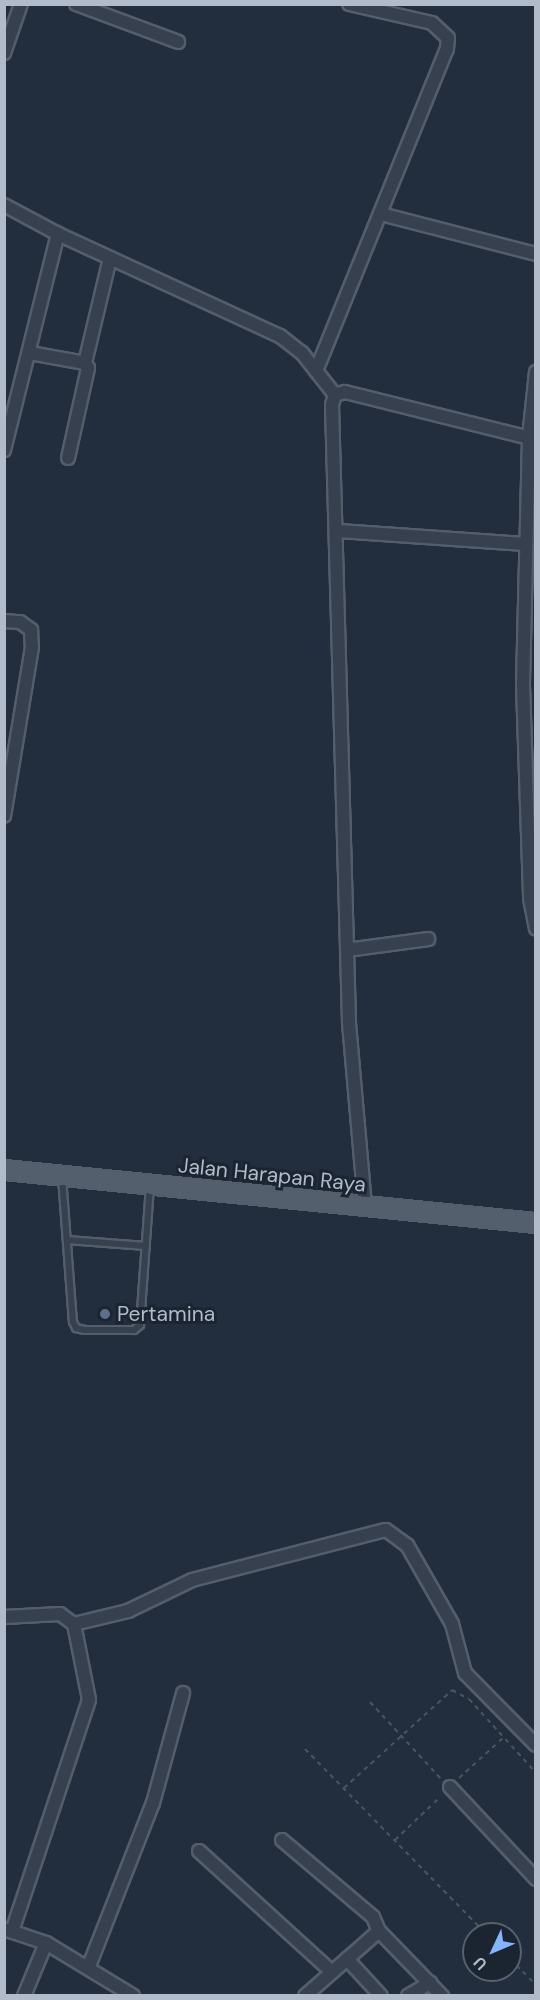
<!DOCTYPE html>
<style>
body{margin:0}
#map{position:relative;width:540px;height:2000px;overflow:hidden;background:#222e3e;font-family:"DM Sans",sans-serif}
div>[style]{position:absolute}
.path>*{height:2px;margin-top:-1px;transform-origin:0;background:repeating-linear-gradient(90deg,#42595c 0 4.5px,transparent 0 9px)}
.roads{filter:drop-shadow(2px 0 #545e6b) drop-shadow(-2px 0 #545e6b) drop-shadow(0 2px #545e6b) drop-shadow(0 -2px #545e6b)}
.service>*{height:6px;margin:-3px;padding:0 3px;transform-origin:3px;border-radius:3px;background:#36404e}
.minor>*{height:12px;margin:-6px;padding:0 6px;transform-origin:6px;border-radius:6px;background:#36404e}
.primary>*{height:18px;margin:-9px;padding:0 9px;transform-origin:9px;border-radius:9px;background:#545f6e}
.dots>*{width:16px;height:16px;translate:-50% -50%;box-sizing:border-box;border:3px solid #1b2532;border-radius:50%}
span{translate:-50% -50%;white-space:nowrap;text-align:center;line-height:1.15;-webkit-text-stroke:6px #1b2532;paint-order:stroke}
.street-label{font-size:21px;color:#b2bbc9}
.poi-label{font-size:21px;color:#b2bbc9}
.left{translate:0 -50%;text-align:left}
.frame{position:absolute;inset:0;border:6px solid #b2bbc9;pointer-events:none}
.north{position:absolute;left:462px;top:1922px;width:60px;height:60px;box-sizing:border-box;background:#1b2532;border:2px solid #57616e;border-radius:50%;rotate:226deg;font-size:16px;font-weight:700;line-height:24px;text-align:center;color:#b2bbc9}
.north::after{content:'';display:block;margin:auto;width:21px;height:27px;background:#84b4fc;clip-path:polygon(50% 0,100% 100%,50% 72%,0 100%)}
</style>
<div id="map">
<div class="path">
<div style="left:370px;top:1702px;width:105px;rotate:47.3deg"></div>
<div style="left:305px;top:1749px;width:259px;rotate:45.6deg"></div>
<div style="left:459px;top:1778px;width:59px;rotate:-42.3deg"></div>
<div style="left:344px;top:1788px;width:146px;rotate:-42.2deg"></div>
<div style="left:452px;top:1690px;width:19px;rotate:28deg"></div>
<div style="left:469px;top:1699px;width:100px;rotate:47.8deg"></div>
<div style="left:395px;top:1840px;width:62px;rotate:-43.7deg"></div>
<div style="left:510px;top:1959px;width:37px;rotate:45deg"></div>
</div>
<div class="roads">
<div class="service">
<div style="left:62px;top:1177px;width:145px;rotate:85.7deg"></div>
<div style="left:73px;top:1322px;width:7px;rotate:63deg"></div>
<div style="left:76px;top:1328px;width:9px;rotate:13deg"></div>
<div style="left:85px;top:1330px;width:49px"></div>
<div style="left:134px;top:1330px;width:8px;rotate:-40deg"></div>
<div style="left:140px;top:1325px;width:139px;rotate:-85.9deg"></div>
<div style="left:67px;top:1240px;width:79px;rotate:4.3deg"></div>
</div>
<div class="minor">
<div style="left:76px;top:4px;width:109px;rotate:20.4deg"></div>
<div style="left:4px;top:53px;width:52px;rotate:-70.9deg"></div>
<div style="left:4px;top:205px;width:61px;rotate:28.2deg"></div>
<div style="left:58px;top:234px;width:244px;rotate:24.7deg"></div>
<div style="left:280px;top:336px;width:28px;rotate:38deg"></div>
<div style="left:302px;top:353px;width:53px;rotate:51.8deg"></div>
<div style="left:381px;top:214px;width:160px;rotate:14.5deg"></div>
<div style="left:30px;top:353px;width:56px;rotate:10.3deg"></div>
<div style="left:85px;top:363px;width:6px;rotate:59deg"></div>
<div style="left:88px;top:368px;width:92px;rotate:102.5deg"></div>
<div style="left:85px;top:363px;width:108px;rotate:-76.6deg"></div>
<div style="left:316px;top:371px;width:348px;rotate:-67.9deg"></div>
<div style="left:447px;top:49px;width:11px;rotate:-85deg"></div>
<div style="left:448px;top:38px;width:22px;rotate:-137deg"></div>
<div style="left:432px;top:23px;width:85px;rotate:-167.1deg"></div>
<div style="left:536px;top:372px;width:66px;rotate:96.1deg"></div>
<div style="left:529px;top:438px;width:8px;rotate:-23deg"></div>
<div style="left:335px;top:395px;width:10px;rotate:107deg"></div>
<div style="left:332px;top:405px;width:618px;rotate:88.42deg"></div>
<div style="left:349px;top:1023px;width:185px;rotate:85deg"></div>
<div style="left:335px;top:395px;width:10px;rotate:-17deg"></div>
<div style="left:345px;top:392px;width:190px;rotate:14deg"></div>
<div style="left:529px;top:438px;width:247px;rotate:91.4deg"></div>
<div style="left:523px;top:685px;width:213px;rotate:88.1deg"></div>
<div style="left:530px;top:898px;width:31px;rotate:79deg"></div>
<div style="left:4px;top:450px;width:223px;rotate:-76deg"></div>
<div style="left:338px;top:531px;width:188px;rotate:4deg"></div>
<div style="left:4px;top:621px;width:16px;rotate:4deg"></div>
<div style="left:20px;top:622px;width:14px;rotate:36deg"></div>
<div style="left:31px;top:630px;width:17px;rotate:87deg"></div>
<div style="left:32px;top:647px;width:171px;rotate:99.4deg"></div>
<div style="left:347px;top:950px;width:82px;rotate:-7.7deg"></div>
<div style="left:4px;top:1617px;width:56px;rotate:-3.1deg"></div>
<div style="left:60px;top:1614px;width:17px;rotate:36deg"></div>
<div style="left:74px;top:1624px;width:77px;rotate:78.8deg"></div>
<div style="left:89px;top:1700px;width:244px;rotate:108.4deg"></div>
<div style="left:74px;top:1624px;width:56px;rotate:-13.5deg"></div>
<div style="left:128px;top:1611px;width:71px;rotate:-25.8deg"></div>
<div style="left:192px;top:1580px;width:200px;rotate:-14.5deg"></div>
<div style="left:386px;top:1530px;width:26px;rotate:36deg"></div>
<div style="left:407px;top:1545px;width:91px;rotate:60.3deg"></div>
<div style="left:452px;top:1624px;width:51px;rotate:75.1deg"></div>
<div style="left:465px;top:1673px;width:101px;rotate:45.4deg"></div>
<div style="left:450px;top:1787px;width:126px;rotate:46.9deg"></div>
<div style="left:282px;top:1840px;width:119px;rotate:40.2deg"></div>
<div style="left:373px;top:1917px;width:15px;rotate:67deg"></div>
<div style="left:379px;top:1931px;width:91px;rotate:45.9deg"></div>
<div style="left:199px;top:1851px;width:180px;rotate:42.3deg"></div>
<div style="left:7px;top:1930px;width:41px;rotate:18.4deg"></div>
<div style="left:46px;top:1943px;width:102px;rotate:31.3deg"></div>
<div style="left:347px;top:1959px;width:50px;rotate:47.4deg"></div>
<div style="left:89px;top:1966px;width:175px;rotate:-68.6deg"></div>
<div style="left:153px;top:1803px;width:114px;rotate:-74.7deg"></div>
<div style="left:24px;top:1996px;width:57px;rotate:-67.5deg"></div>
<div style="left:305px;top:1996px;width:98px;rotate:-41.3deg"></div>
<div style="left:408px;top:1996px;width:26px;rotate:-31deg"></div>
</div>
<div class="primary">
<div style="left:4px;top:1170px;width:535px;rotate:5.69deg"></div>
</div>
</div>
<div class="dots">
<div style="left:105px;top:1314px;background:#5c6f8a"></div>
</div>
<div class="street-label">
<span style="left:272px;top:1175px;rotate:6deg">Jalan Harapan Raya</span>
</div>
<div class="poi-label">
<span class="left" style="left:117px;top:1314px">Pertamina</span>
</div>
<div class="frame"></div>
<div class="north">U</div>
</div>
